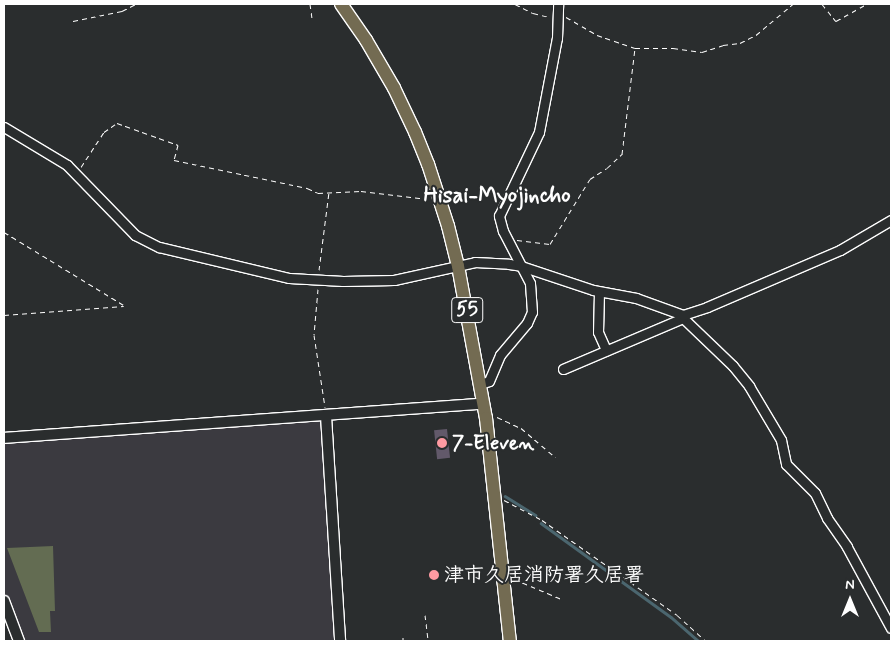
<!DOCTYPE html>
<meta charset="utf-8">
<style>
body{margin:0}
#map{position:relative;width:895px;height:645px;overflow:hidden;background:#2a2d2e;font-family:Mynerve,"Klee One",sans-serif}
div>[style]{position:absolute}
.built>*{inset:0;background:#3b3a40}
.green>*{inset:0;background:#636c52}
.stream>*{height:2.5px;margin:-1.25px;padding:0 1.25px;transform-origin:1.25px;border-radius:1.25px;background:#4b666f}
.building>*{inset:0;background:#62596a;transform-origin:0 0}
.path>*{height:1px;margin-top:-0.5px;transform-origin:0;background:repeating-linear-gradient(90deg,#fff 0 5px,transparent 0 9px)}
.roads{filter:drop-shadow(1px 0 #fff) drop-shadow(-1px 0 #fff) drop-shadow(0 1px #fff) drop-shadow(0 -1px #fff)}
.minor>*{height:9px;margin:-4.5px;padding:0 4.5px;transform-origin:4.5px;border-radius:4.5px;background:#2a2d2e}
.tertiary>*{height:10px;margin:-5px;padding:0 5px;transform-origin:5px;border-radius:5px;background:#2a2d2e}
.primary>*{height:12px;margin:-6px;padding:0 6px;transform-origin:6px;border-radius:6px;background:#736b52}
.dots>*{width:14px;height:14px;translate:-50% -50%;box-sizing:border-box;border:2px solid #2a2d2e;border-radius:50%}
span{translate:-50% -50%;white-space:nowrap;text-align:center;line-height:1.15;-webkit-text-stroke:4px #2a2d2e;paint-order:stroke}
.shield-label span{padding:1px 4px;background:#2a2d2e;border:1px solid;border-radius:4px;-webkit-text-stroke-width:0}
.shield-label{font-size:19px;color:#fff;font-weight:700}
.poi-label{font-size:20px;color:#fff;font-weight:700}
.left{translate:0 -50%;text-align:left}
.quarter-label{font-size:22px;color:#fff;font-weight:700}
.frame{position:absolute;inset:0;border:5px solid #fff;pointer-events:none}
.north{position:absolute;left:825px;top:575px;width:50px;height:50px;-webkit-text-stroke:4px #2a2d2e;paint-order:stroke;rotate:0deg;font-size:14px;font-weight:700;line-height:20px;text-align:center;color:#fff}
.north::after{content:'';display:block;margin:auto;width:18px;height:22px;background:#fff;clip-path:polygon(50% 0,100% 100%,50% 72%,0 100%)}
</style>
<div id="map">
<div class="built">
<div style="clip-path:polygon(326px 416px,340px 641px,19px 641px,4px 599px,4px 438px)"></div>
</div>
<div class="green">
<div style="clip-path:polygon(53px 546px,55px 611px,50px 611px,51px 632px,39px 632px,7px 548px)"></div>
</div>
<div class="stream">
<div style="left:505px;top:496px;width:36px;rotate:32deg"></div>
<div style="left:541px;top:523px;width:160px;rotate:35.9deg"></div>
<div style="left:671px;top:617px;width:37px;rotate:41deg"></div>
</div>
<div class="building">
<div style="left:447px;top:429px;width:29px;height:13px;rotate:84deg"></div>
</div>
<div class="path">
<div style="left:310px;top:4px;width:15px;rotate:82deg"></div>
<div style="left:515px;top:4px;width:20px;rotate:27deg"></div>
<div style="left:533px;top:13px;width:16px;rotate:14deg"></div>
<div style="left:822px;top:4px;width:22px;rotate:51deg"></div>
<div style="left:836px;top:21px;width:35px;rotate:-29deg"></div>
<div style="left:566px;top:17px;width:36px;rotate:30deg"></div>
<div style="left:597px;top:35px;width:40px;rotate:18.9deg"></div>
<div style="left:635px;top:48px;width:38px"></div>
<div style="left:673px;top:48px;width:29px;rotate:8deg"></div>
<div style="left:702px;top:52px;width:22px;rotate:-18deg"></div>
<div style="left:723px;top:45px;width:17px;rotate:-7deg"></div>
<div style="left:740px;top:43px;width:18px;rotate:-27deg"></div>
<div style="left:756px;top:35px;width:48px;rotate:-40deg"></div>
<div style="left:73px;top:21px;width:50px;rotate:-11.5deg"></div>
<div style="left:122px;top:11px;width:16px;rotate:-27deg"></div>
<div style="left:81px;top:167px;width:42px;rotate:-56.7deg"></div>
<div style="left:104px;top:132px;width:16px;rotate:-35deg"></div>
<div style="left:117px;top:123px;width:65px;rotate:19.8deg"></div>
<div style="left:178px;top:145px;width:16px;rotate:105deg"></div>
<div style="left:174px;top:160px;width:136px;rotate:11.9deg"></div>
<div style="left:307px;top:188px;width:12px;rotate:24deg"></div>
<div style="left:318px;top:193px;width:43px;rotate:-2.7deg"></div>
<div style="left:361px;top:191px;width:67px;rotate:6.8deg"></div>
<div style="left:4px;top:232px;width:142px;rotate:31.4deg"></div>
<div style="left:517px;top:240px;width:33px;rotate:7deg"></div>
<div style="left:550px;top:244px;width:76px;rotate:-58.4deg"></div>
<div style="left:590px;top:179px;width:20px;rotate:-33deg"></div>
<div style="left:607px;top:168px;width:21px;rotate:-43deg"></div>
<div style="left:622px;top:154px;width:107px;rotate:-83deg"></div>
<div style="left:319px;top:270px;width:79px;rotate:-82.7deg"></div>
<div style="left:318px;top:289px;width:46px;rotate:95deg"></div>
<div style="left:314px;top:335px;width:73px;rotate:81.3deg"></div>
<div style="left:4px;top:315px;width:120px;rotate:-4.3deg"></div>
<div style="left:497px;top:417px;width:26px;rotate:25deg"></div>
<div style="left:521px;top:428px;width:45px;rotate:40.5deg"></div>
<div style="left:504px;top:500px;width:43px;rotate:27.8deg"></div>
<div style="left:542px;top:520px;width:165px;rotate:35.1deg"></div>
<div style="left:677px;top:615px;width:39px;rotate:42deg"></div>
<div style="left:514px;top:579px;width:54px;rotate:22.8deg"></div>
<div style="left:425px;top:615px;width:26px;rotate:83deg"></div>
<div style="left:403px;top:637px;width:4px;rotate:90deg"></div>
</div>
<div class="roads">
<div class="minor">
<div style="left:4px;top:127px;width:74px;rotate:31.1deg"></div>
<div style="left:67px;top:165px;width:98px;rotate:45.8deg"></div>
<div style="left:135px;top:235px;width:27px;rotate:27deg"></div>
<div style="left:159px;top:247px;width:134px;rotate:13.4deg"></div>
<div style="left:289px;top:278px;width:54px;rotate:3.2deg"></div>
<div style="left:343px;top:281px;width:51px;rotate:-1.1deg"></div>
<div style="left:394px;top:280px;width:83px;rotate:-12.5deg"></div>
<div style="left:475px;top:262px;width:34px;rotate:3deg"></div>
<div style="left:509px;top:264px;width:12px;rotate:9deg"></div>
<div style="left:521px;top:266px;width:76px;rotate:18.4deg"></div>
<div style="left:593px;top:290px;width:44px;rotate:10.5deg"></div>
<div style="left:636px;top:298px;width:50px;rotate:19.9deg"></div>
<div style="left:599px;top:292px;width:40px;rotate:91.4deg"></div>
<div style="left:598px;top:332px;width:20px;rotate:66deg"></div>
<div style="left:683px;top:318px;width:69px;rotate:43.8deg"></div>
<div style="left:733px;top:366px;width:26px;rotate:51deg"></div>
<div style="left:749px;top:386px;width:63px;rotate:59.3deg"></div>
<div style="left:781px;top:440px;width:25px;rotate:78deg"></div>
<div style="left:786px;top:464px;width:41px;rotate:45deg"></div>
<div style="left:815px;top:493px;width:28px;rotate:64deg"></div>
<div style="left:827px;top:518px;width:35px;rotate:55deg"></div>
<div style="left:847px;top:547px;width:92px;rotate:61.5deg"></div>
<div style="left:563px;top:369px;width:130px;rotate:-23deg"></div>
<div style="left:683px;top:318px;width:3px;rotate:-90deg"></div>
<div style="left:683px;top:315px;width:25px;rotate:-18deg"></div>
<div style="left:707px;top:307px;width:145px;rotate:-23.2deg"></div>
<div style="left:840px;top:250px;width:59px;rotate:-30.5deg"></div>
<div style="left:480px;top:384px;width:9px;rotate:-18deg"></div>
<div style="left:489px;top:381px;width:28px;rotate:-67deg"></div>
<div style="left:500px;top:355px;width:42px;rotate:-49.8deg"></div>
<div style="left:527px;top:323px;width:12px;rotate:-66deg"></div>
<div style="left:532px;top:312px;width:29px;rotate:-94deg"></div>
<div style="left:530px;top:283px;width:59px;rotate:-117.4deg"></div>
<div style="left:503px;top:231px;width:16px;rotate:-105deg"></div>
<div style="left:499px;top:216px;width:93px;rotate:-64.5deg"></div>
<div style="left:539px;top:132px;width:96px;rotate:-79.2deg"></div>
<div style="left:557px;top:38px;width:34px;rotate:-88deg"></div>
</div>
<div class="tertiary">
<div style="left:326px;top:416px;width:225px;rotate:86.4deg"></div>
<div style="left:4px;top:438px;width:480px;rotate:-4.1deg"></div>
<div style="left:4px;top:601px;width:43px;rotate:69.4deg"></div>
</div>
<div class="primary">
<div style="left:341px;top:4px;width:44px;rotate:55.2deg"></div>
<div style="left:366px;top:40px;width:56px;rotate:59.7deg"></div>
<div style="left:394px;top:88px;width:49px;rotate:64.5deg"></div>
<div style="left:415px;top:132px;width:35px;rotate:68deg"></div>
<div style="left:428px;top:164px;width:65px;rotate:72.1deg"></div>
<div style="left:448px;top:226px;width:41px;rotate:76deg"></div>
<div style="left:458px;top:266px;width:155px;rotate:79.6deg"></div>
<div style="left:486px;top:418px;width:224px;rotate:83.9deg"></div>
</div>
</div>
<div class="dots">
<div style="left:442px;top:443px;background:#ff9aa2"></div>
<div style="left:434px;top:575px;background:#ff9aa2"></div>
</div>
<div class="shield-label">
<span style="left:467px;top:310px">55</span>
</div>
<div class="poi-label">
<span class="left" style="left:452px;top:443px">7-Eleven</span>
<span class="left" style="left:444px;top:575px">津市久居消防署久居署</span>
</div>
<div class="quarter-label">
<span style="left:497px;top:197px">Hisai-Myojincho</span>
</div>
<div class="frame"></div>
<div class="north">N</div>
</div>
